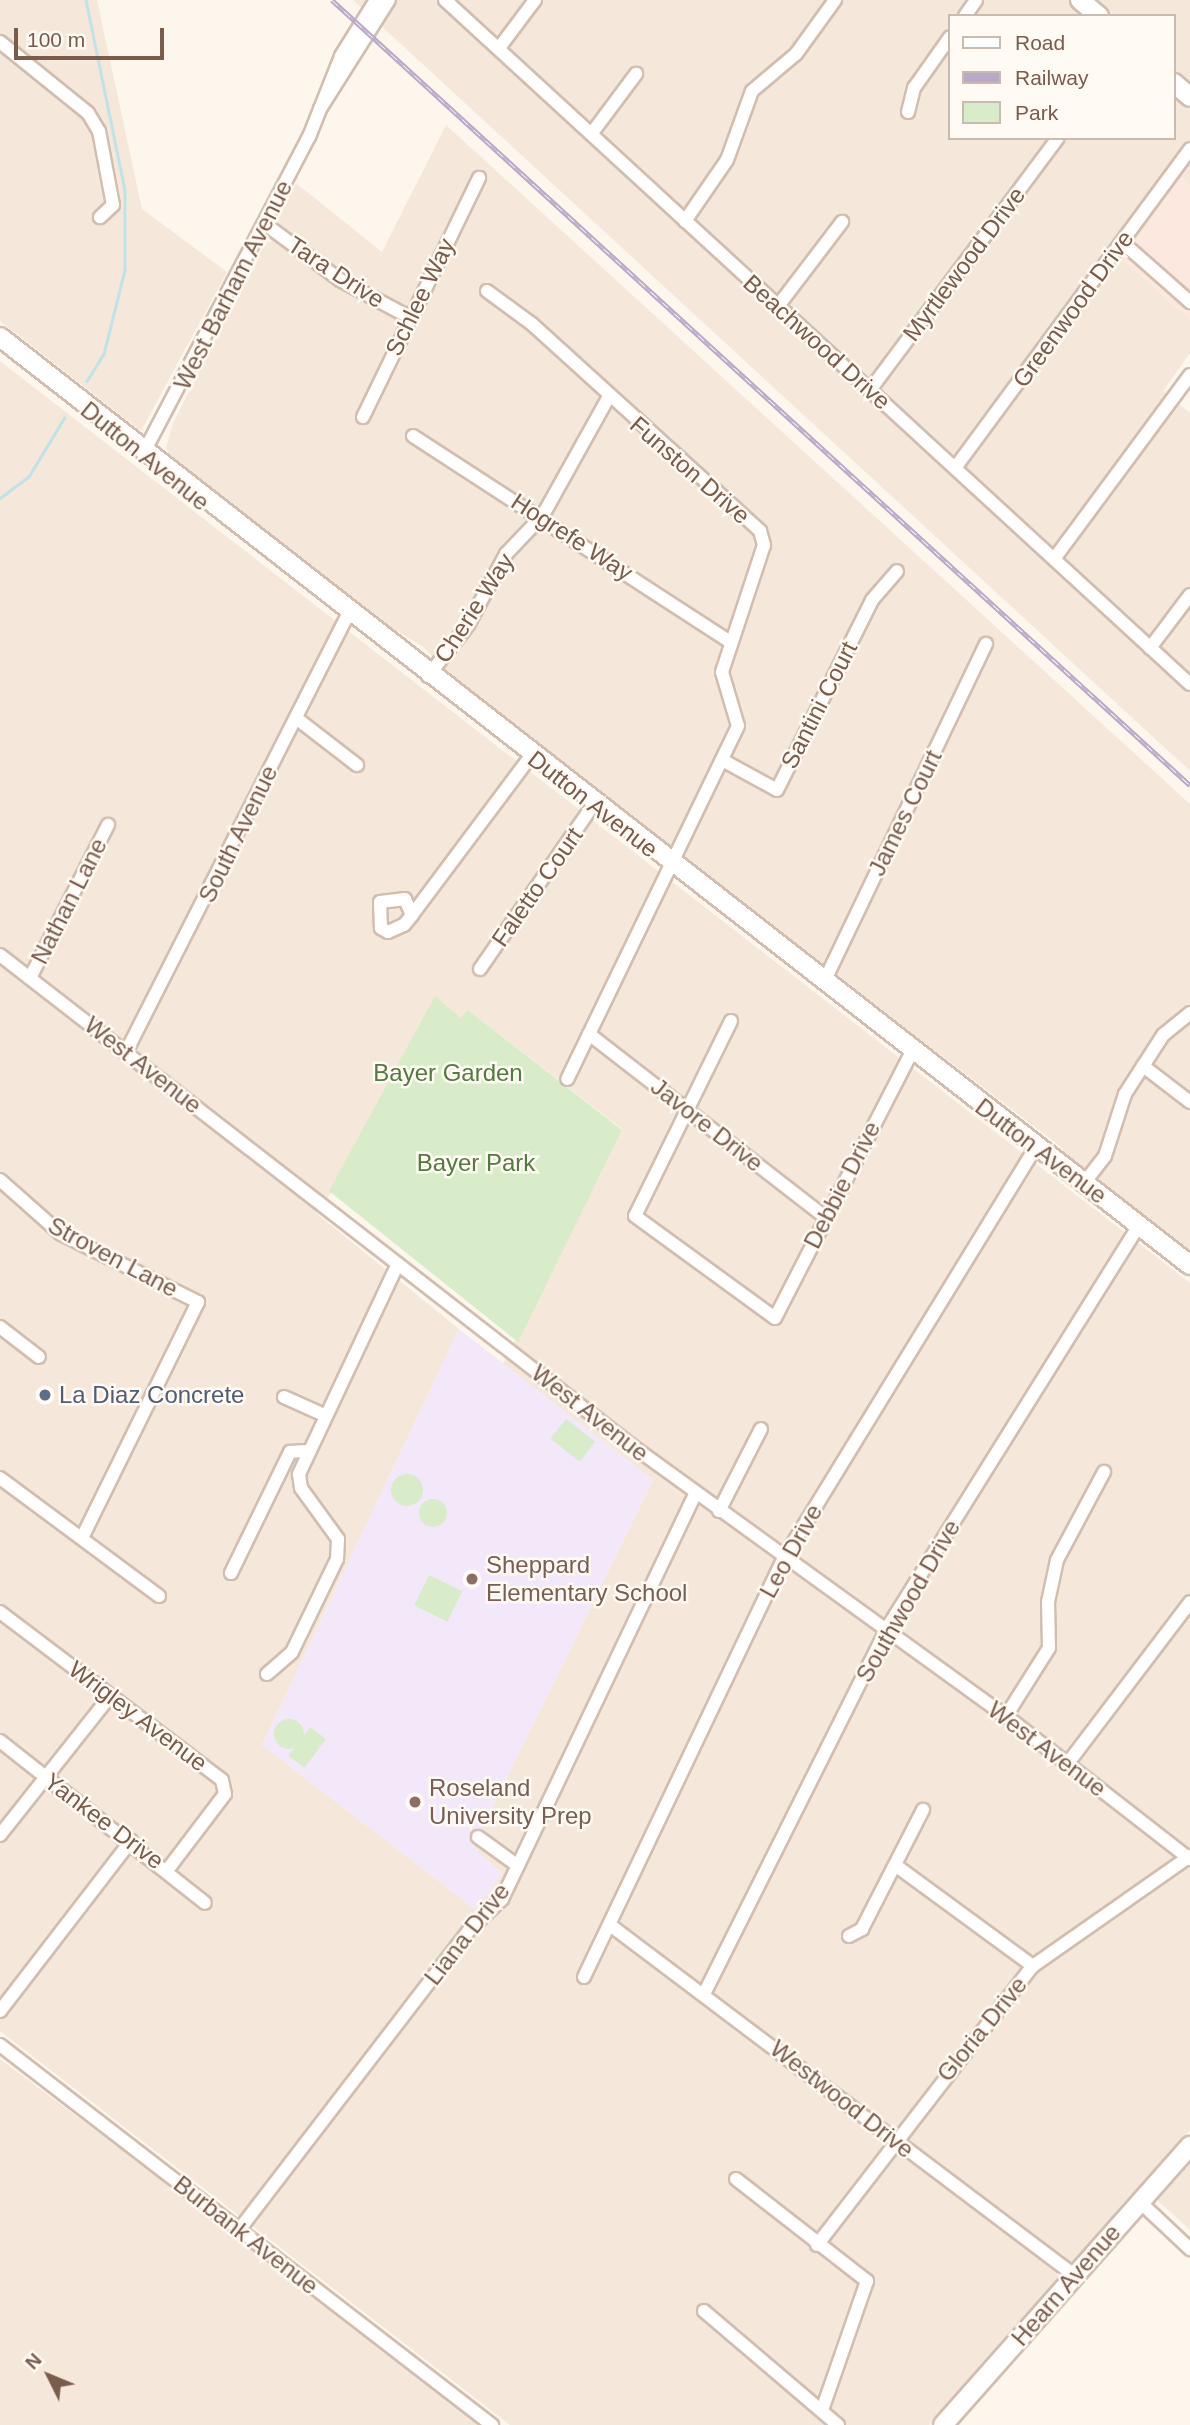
<!DOCTYPE html>
<style>
body{margin:0}
#map{position:relative;width:1190px;height:2425px;overflow:hidden;background:#fdf6ec;font-family:Arial,sans-serif}
div>[style]{position:absolute}
.residential>*{inset:0;background:#f5e8da}
.commercial>*{inset:0;background:#fde8e0}
.education>*{inset:0;background:#f3e8fa}
.green>*{inset:0;background:#d8ecc9;transform-origin:0 0}
.round{border-radius:50%}
.stream>*{height:2.5px;margin:-1.25px;padding:0 1.25px;transform-origin:1.25px;border-radius:1.25px;background:#bfe3e8}
.roads{filter:drop-shadow(2px 0 #d1beb0) drop-shadow(-2px 0 #d1beb0) drop-shadow(0 2px #d1beb0) drop-shadow(0 -2px #d1beb0)}
.street>*{height:12px;margin:-6px;padding:0 6px;transform-origin:6px;border-radius:6px;background:#fff}
.secondary>*{height:18px;margin:-9px;padding:0 9px;transform-origin:9px;border-radius:9px;background:#fff}
.rail>*{height:5px;margin-top:-2.5px;transform-origin:0;background:repeating-linear-gradient(90deg,#fffaf3 0 8px,#b9a8c9 0 16px);box-sizing:border-box;border-block:2px solid #b9a8c9}
.dots>*{width:19px;height:19px;translate:-50% -50%;box-sizing:border-box;border:4px solid #fffaf3;border-radius:50%}
span{translate:-50% -50%;white-space:nowrap;text-align:center;line-height:1.15;-webkit-text-stroke:5px #fffaf3;paint-order:stroke}
.street-label{font-size:24px;color:#7a5c4d}
.park-label{font-size:24px;color:#537a41}
.service-label{font-size:24px;color:#4e5e75}
.left{translate:0 -50%;text-align:left}
.education-label{font-size:24px;color:#785e54}
.legend{position:absolute;left:948px;top:14px;width:228px;height:126px;box-sizing:border-box;background:#fffaf3;border:2px solid #cabbb1;margin:0;padding:9px 12px;list-style:none;font-size:21px;color:#7a5c4d}
.legend li{display:flex;align-items:center;gap:14px;height:35px}
.legend b{width:35px;border:2px solid #cabbb1}
.north{position:absolute;left:14px;top:2341px;width:70px;height:70px;-webkit-text-stroke:5px #fffaf3;paint-order:stroke;rotate:313deg;font-size:19px;font-weight:700;line-height:28px;text-align:center;color:#7a5c4d}
.north::after{content:'';display:block;margin:auto;width:24px;height:32px;background:#7a5c4d;clip-path:polygon(50% 0,100% 100%,50% 72%,0 100%)}
.scale{position:absolute;left:14px;top:28px;width:150px;height:32px;box-sizing:border-box;border:4px solid #7a5c4d;border-top:0;padding-left:9px;font-size:21px;line-height:24px;white-space:nowrap;color:#7a5c4d;-webkit-text-stroke:5px #fffaf3;paint-order:stroke}
</style>
<div id="map">
<div class="residential">
<div style="clip-path:polygon(0 0,97px 0,142px 209px,227px 272px,141px 431px,0 321px)"></div>
<div style="clip-path:polygon(evenodd,353px 0,1190px 0,1190px 186px,1182px 178px,1122px 259px,1190px 319px,1190px 353px,1163px 391px,1190px 413px,1190px 771px,353px 0,950px 16px,1174px 16px,1174px 138px,950px 138px,950px 16px)"></div>
<div style="clip-path:polygon(446px 125px,1190px 804px,1190px 1256px,1071px 1163px,1061px 1147px,474px 698px,422px 646px,343px 598px,171px 459px,166px 448px,173px 423px,296px 183px,382px 252px)"></div>
<div style="clip-path:polygon(evenodd,0 361px,1190px 1283px,1190px 2130px,929px 2425px,510px 2425px,0 2031px,0 361px,468px 1010px,622px 1129px,503px 1364px,653px 1480px,473px 1847px,502px 1874px,475px 1909px,262px 1745px,459px 1329px,316px 1213px,468px 1010px)"></div>
<div style="clip-path:polygon(0 2059px,130px 2156px,483px 2425px,0 2425px)"></div>
<div style="clip-path:polygon(1190px 2163px,1190px 2230px,1157px 2200px)"></div>
</div>
<div class="commercial">
<div style="clip-path:polygon(1181px 178px,1190px 186px,1190px 319px,1122px 259px)"></div>
</div>
<div class="education">
<div style="clip-path:polygon(459px 1329px,653px 1480px,473px 1847px,502px 1874px,475px 1909px,262px 1745px)"></div>
</div>
<div class="green">
<div style="clip-path:polygon(435px 996px,461px 1018px,468px 1010px,622px 1130px,518px 1342px,329px 1191px)"></div>
<div style="left:566px;top:1419px;width:37px;height:25px;rotate:38deg"></div>
<div class="round" style="left:391px;top:1474px;width:32px;height:32px"></div>
<div class="round" style="left:419px;top:1499px;width:28px;height:28px"></div>
<div style="left:429px;top:1575px;width:37px;height:34px;rotate:26deg"></div>
<div class="round" style="left:274px;top:1719px;width:30px;height:30px"></div>
<div style="left:310px;top:1727px;width:20px;height:36px;rotate:37deg"></div>
</div>
<div class="stream">
<div style="left:86px;top:0;width:194px;rotate:78.4deg"></div>
<div style="left:125px;top:190px;width:80px;rotate:90deg"></div>
<div style="left:125px;top:270px;width:87px;rotate:104deg"></div>
<div style="left:104px;top:354px;width:32px;rotate:122deg"></div>
<div style="left:0;top:498px;width:36px;rotate:-37deg"></div>
<div style="left:29px;top:476px;width:68px;rotate:-58.9deg"></div>
</div>
<div class="roads">
<div class="street">
<div style="left:445px;top:0;width:1011px;rotate:42.56deg"></div>
<div style="left:965px;top:16px;width:19px;rotate:-55deg"></div>
<div style="left:0;top:42px;width:113px;rotate:38.9deg"></div>
<div style="left:88px;top:113px;width:21px;rotate:59deg"></div>
<div style="left:99px;top:131px;width:75px;rotate:79.3deg"></div>
<div style="left:113px;top:205px;width:18px;rotate:137deg"></div>
<div style="left:499px;top:48px;width:60px;rotate:-53.1deg"></div>
<div style="left:320px;top:109px;width:129px;rotate:-57.7deg"></div>
<div style="left:908px;top:112px;width:25px;rotate:-76deg"></div>
<div style="left:914px;top:88px;width:62px;rotate:-54.8deg"></div>
<div style="left:592px;top:133px;width:74px;rotate:-53.3deg"></div>
<div style="left:685px;top:221px;width:74px;rotate:-55.5deg"></div>
<div style="left:727px;top:160px;width:73px;rotate:-70.1deg"></div>
<div style="left:752px;top:91px;width:57px;rotate:-40.1deg"></div>
<div style="left:796px;top:54px;width:67px;rotate:-54.2deg"></div>
<div style="left:265px;top:224px;width:94px;rotate:36.7deg"></div>
<div style="left:340px;top:280px;width:78px;rotate:28.2deg"></div>
<div style="left:1122px;top:242px;width:91px;rotate:41.4deg"></div>
<div style="left:487px;top:291px;width:56px;rotate:36.3deg"></div>
<div style="left:532px;top:324px;width:308px;rotate:42.2deg"></div>
<div style="left:760px;top:531px;width:15px;rotate:74deg"></div>
<div style="left:764px;top:545px;width:134px;rotate:108.3deg"></div>
<div style="left:722px;top:672px;width:56px;rotate:73.5deg"></div>
<div style="left:738px;top:726px;width:392px;rotate:115.8deg"></div>
<div style="left:778px;top:306px;width:106px;rotate:-52.7deg"></div>
<div style="left:870px;top:390px;width:314px;rotate:-53.3deg"></div>
<div style="left:363px;top:417px;width:266px;rotate:-64.1deg"></div>
<div style="left:413px;top:436px;width:377px;rotate:33deg"></div>
<div style="left:143px;top:454px;width:358px;rotate:-62.4deg"></div>
<div style="left:309px;top:137px;width:87px;rotate:-68.4deg"></div>
<div style="left:341px;top:56px;width:66px;rotate:-58deg"></div>
<div style="left:955px;top:468px;width:396px;rotate:-53.6deg"></div>
<div style="left:1054px;top:559px;width:229px;rotate:-53.5deg"></div>
<div style="left:1150px;top:648px;width:66px;rotate:-53deg"></div>
<div style="left:428px;top:676px;width:65px;rotate:-51.9deg"></div>
<div style="left:468px;top:625px;width:81px;rotate:-61.8deg"></div>
<div style="left:506px;top:554px;width:54px;rotate:-46.5deg"></div>
<div style="left:543px;top:515px;width:134px;rotate:-60.9deg"></div>
<div style="left:296px;top:718px;width:77px;rotate:37.6deg"></div>
<div style="left:724px;top:761px;width:60px;rotate:28.7deg"></div>
<div style="left:777px;top:790px;width:212px;rotate:-63.4deg"></div>
<div style="left:872px;top:600px;width:38px;rotate:-49deg"></div>
<div style="left:412px;top:915px;width:17px;rotate:-114deg"></div>
<div style="left:405px;top:899px;width:25px;rotate:173deg"></div>
<div style="left:380px;top:902px;width:26px;rotate:88deg"></div>
<div style="left:381px;top:928px;width:8px;rotate:30deg"></div>
<div style="left:388px;top:932px;width:17px;rotate:-24deg"></div>
<div style="left:404px;top:925px;width:13px;rotate:-51deg"></div>
<div style="left:412px;top:915px;width:199px;rotate:-53.2deg"></div>
<div style="left:0;top:955px;width:799px;rotate:37.83deg"></div>
<div style="left:631px;top:1445px;width:463px;rotate:35.9deg"></div>
<div style="left:1006px;top:1716px;width:233px;rotate:37.9deg"></div>
<div style="left:480px;top:969px;width:201px;rotate:-55.4deg"></div>
<div style="left:30px;top:978px;width:172px;rotate:-63deg"></div>
<div style="left:824px;top:982px;width:375px;rotate:-64.4deg"></div>
<div style="left:731px;top:1021px;width:217px;rotate:116.2deg"></div>
<div style="left:635px;top:1216px;width:173px;rotate:36.1deg"></div>
<div style="left:775px;top:1318px;width:298px;rotate:-62.8deg"></div>
<div style="left:589px;top:1034px;width:297px;rotate:37.8deg"></div>
<div style="left:126px;top:1052px;width:491px;rotate:-63.1deg"></div>
<div style="left:1143px;top:1066px;width:59px;rotate:37.5deg"></div>
<div style="left:0;top:1180px;width:81px;rotate:41.5deg"></div>
<div style="left:61px;top:1234px;width:153px;rotate:26.4deg"></div>
<div style="left:198px;top:1302px;width:263px;rotate:116.2deg"></div>
<div style="left:1084px;top:1183px;width:34px;rotate:-52deg"></div>
<div style="left:1105px;top:1156px;width:65px;rotate:-72.1deg"></div>
<div style="left:1125px;top:1094px;width:70px;rotate:-57.2deg"></div>
<div style="left:1163px;top:1035px;width:35px;rotate:-39deg"></div>
<div style="left:0;top:1327px;width:49px;rotate:37.6deg"></div>
<div style="left:284px;top:1397px;width:44px;rotate:24.2deg"></div>
<div style="left:0;top:1478px;width:198px;rotate:36.6deg"></div>
<div style="left:719px;top:1511px;width:92px;rotate:-62.9deg"></div>
<div style="left:231px;top:1573px;width:135px;rotate:-64deg"></div>
<div style="left:290px;top:1452px;width:16px;rotate:-4deg"></div>
<div style="left:0;top:1612px;width:278px;rotate:37.1deg"></div>
<div style="left:222px;top:1780px;width:14px;rotate:78deg"></div>
<div style="left:225px;top:1794px;width:94px;rotate:127.2deg"></div>
<div style="left:267px;top:1674px;width:33px;rotate:-41deg"></div>
<div style="left:292px;top:1652px;width:103px;rotate:-64.2deg"></div>
<div style="left:337px;top:1559px;width:20px;rotate:-87deg"></div>
<div style="left:338px;top:1539px;width:63px;rotate:-126deg"></div>
<div style="left:301px;top:1488px;width:14px;rotate:-98deg"></div>
<div style="left:299px;top:1474px;width:232px;rotate:-64.8deg"></div>
<div style="left:1006px;top:1716px;width:80px;rotate:-57.7deg"></div>
<div style="left:1049px;top:1648px;width:46px;rotate:-91.2deg"></div>
<div style="left:1048px;top:1602px;width:43px;rotate:-77.9deg"></div>
<div style="left:1057px;top:1560px;width:100px;rotate:-61.9deg"></div>
<div style="left:0;top:1741px;width:261px;rotate:38.3deg"></div>
<div style="left:1068px;top:1763px;width:202px;rotate:-52.8deg"></div>
<div style="left:0;top:1835px;width:177px;rotate:-51.6deg"></div>
<div style="left:478px;top:1837px;width:49px;rotate:35.9deg"></div>
<div style="left:895px;top:1865px;width:171px;rotate:36.2deg"></div>
<div style="left:610px;top:1925px;width:581px;rotate:37.03deg"></div>
<div style="left:849px;top:1936px;width:15px;rotate:-28deg"></div>
<div style="left:862px;top:1929px;width:134px;rotate:-62.9deg"></div>
<div style="left:584px;top:1977px;width:464px;rotate:-64.5deg"></div>
<div style="left:784px;top:1558px;width:483px;rotate:-58.5deg"></div>
<div style="left:705px;top:1992px;width:405px;rotate:-63.4deg"></div>
<div style="left:886px;top:1630px;width:476px;rotate:-58deg"></div>
<div style="left:0;top:2011px;width:215px;rotate:-52.4deg"></div>
<div style="left:0;top:2045px;width:622px;rotate:37.68deg"></div>
<div style="left:736px;top:2179px;width:166px;rotate:37.9deg"></div>
<div style="left:867px;top:2281px;width:137px;rotate:109.2deg"></div>
<div style="left:1140px;top:2202px;width:69px;rotate:43.2deg"></div>
<div style="left:239px;top:2230px;width:378px;rotate:-52.5deg"></div>
<div style="left:469px;top:1930px;width:45px;rotate:-43.2deg"></div>
<div style="left:502px;top:1899px;width:449px;rotate:-64.5deg"></div>
<div style="left:817px;top:2245px;width:353px;rotate:-52.3deg"></div>
<div style="left:1033px;top:1966px;width:192px;rotate:-35deg"></div>
<div style="left:704px;top:2311px;width:176px;rotate:40.4deg"></div>
</div>
<div class="secondary">
<div style="left:1080px;top:0;width:25px;rotate:40deg"></div>
<div style="left:1174px;top:83px;width:21px;rotate:41deg"></div>
<div style="left:0;top:337px;width:1509px;rotate:37.95deg"></div>
<div style="left:943px;top:2425px;width:373px;rotate:-48.5deg"></div>
</div>
</div>
<div class="rail">
<div style="left:332px;top:0;width:1163px;rotate:42.46deg"></div>
</div>
<div class="dots">
<div style="left:45px;top:1395px;background:#5c6f8a"></div>
<div style="left:472px;top:1579px;background:#8d6e63"></div>
<div style="left:415px;top:1802px;background:#8d6e63"></div>
</div>
<div class="street-label">
<span style="left:964px;top:264px;rotate:-53deg">Myrtlewood Drive</span>
<span style="left:336px;top:272px;rotate:33deg">Tara Drive</span>
<span style="left:233px;top:285px;rotate:-63deg">West Barham Avenue</span>
<span style="left:420px;top:297px;rotate:-64deg">Schlee Way</span>
<span style="left:1073px;top:309px;rotate:-54deg">Greenwood Drive</span>
<span style="left:817px;top:342px;rotate:42deg">Beachwood Drive</span>
<span style="left:145px;top:456px;rotate:39deg">Dutton Avenue</span>
<span style="left:690px;top:470px;rotate:41deg">Funston Drive</span>
<span style="left:572px;top:537px;rotate:33deg">Hogrefe Way</span>
<span style="left:474px;top:608px;rotate:-57deg">Cherie Way</span>
<span style="left:819px;top:705px;rotate:-63deg">Santini Court</span>
<span style="left:593px;top:804px;rotate:38deg">Dutton Avenue</span>
<span style="left:905px;top:813px;rotate:-64deg">James Court</span>
<span style="left:238px;top:834px;rotate:-64deg">South Avenue</span>
<span style="left:537px;top:887px;rotate:-55deg">Faletto Court</span>
<span style="left:69px;top:901px;rotate:-63deg">Nathan Lane</span>
<span style="left:143px;top:1065px;rotate:38deg">West Avenue</span>
<span style="left:707px;top:1125px;rotate:38deg">Javore Drive</span>
<span style="left:1041px;top:1151px;rotate:37deg">Dutton Avenue</span>
<span style="left:842px;top:1185px;rotate:-63deg">Debbie Drive</span>
<span style="left:113px;top:1257px;rotate:28deg">Stroven Lane</span>
<span style="left:590px;top:1413px;rotate:38deg">West Avenue</span>
<span style="left:791px;top:1551px;rotate:-61deg">Leo Drive</span>
<span style="left:908px;top:1601px;rotate:-60deg">Southwood Drive</span>
<span style="left:138px;top:1716px;rotate:37deg">Wrigley Avenue</span>
<span style="left:1047px;top:1749px;rotate:37deg">West Avenue</span>
<span style="left:104px;top:1821px;rotate:37deg">Yankee Drive</span>
<span style="left:467px;top:1934px;rotate:-52deg">Liana Drive</span>
<span style="left:982px;top:2029px;rotate:-51deg">Gloria Drive</span>
<span style="left:842px;top:2099px;rotate:38deg">Westwood Drive</span>
<span style="left:246px;top:2235px;rotate:38deg">Burbank Avenue</span>
<span style="left:1066px;top:2285px;rotate:-49deg">Hearn Avenue</span>
</div>
<div class="park-label">
<span style="left:448px;top:1073px">Bayer Garden</span>
<span style="left:476px;top:1163px">Bayer Park</span>
</div>
<div class="service-label">
<span class="left" style="left:59px;top:1395px">La Diaz Concrete</span>
</div>
<div class="education-label">
<span class="left" style="left:486px;top:1579px">Sheppard<br>Elementary School</span>
<span class="left" style="left:429px;top:1802px">Roseland<br>University Prep</span>
</div>
<ul class="legend">
<li><b style="height:9px;background:#fff"></b>Road</li>
<li><b style="height:9px;background:#b9a8c9"></b>Railway</li>
<li><b style="height:19px;background:#d8ecc9"></b>Park</li>
</ul>
<div class="north">N</div>
<div class="scale">100 m</div>
</div>
